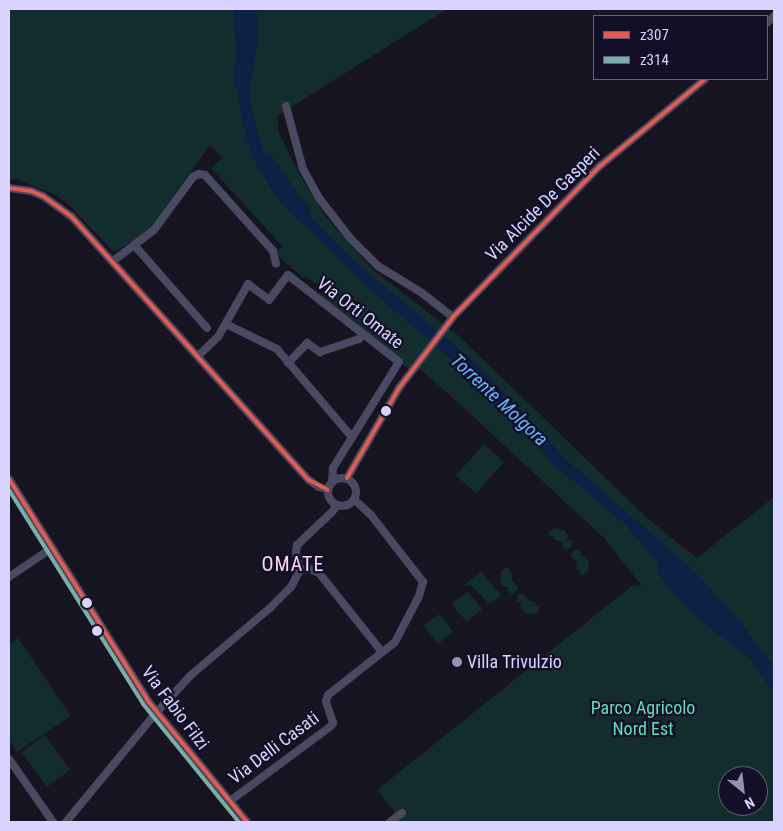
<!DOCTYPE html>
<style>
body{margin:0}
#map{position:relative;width:783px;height:831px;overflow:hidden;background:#161421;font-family:"Roboto Condensed",sans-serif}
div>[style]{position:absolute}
.green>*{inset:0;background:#132c2d;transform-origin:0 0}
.water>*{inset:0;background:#0d2144}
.river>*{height:18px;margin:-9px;padding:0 9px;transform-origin:9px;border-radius:9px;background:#0d2144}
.minor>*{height:8px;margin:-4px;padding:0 4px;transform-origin:4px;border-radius:4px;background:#4a4962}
.minor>.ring{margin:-4px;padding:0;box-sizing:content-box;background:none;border:8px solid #4a4962;border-radius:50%}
.bus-1>*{height:4px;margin:-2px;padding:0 2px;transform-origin:2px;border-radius:2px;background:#e15b52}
.bus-2>*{height:4px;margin:-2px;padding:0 2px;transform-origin:2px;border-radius:2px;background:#79afa6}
.dots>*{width:14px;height:14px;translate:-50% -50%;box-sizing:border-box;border:2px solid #130f26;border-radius:50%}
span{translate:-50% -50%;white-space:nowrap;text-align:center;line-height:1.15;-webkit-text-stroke:4.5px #130f26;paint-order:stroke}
.street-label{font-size:18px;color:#d9d4ff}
.poi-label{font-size:18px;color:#d9d4ff}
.left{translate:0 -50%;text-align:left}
.park-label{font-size:18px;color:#5fe0c0}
.water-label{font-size:19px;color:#62b6ff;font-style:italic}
.quarter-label{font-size:20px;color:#ffd6f0;letter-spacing:1px}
.frame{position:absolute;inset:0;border:10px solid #d9d4ff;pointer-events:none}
.legend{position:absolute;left:593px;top:15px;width:175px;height:65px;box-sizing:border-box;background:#130f26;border:1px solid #625e7d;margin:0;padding:6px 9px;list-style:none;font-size:15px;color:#d9d4ff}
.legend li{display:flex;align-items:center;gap:10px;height:25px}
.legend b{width:25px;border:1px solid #625e7d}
.north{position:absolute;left:718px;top:766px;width:50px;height:50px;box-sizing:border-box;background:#130f26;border:1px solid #625e7d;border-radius:50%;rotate:151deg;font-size:14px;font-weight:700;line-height:20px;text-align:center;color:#d9d4ff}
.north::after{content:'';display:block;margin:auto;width:18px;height:22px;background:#9591b1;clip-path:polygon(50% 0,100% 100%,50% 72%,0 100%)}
</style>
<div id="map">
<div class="green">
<div style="clip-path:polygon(evenodd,9px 9px,447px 9px,277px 116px,279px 133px,299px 173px,326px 217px,372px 269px,460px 337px,649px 520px,697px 558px,774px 497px,774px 822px,403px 822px,377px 790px,633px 585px,642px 586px,604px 538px,451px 396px,420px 369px,415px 374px,318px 299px,324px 290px,306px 276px,303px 278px,275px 253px,282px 246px,211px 168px,223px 158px,210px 145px,149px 231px,114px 252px,70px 206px,58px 196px,16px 179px,9px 180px,9px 9px,728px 776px,758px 776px,758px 806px,728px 806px,728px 776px)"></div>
<div style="left:484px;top:444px;width:27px;height:42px;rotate:42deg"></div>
<div style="clip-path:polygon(555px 528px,564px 530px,569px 536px,567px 541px,570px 539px,573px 541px,571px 548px,564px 549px,561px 542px,553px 539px,554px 534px,552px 537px,550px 536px,549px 532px)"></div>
<div style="clip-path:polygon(577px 549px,582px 552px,580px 556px,584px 556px,589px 562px,588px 571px,583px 575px,578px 574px,582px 570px,577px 570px,576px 561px,571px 556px,573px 551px)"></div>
<div style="clip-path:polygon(506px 567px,510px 569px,510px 572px,507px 573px,512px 572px,512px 581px,518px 587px,516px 592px,512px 594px,507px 591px,509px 587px,504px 587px,500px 581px,501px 572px)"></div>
<div style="clip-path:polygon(481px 571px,500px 594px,499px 598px,489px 604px,472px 586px,464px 585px)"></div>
<div style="clip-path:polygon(468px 592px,482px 609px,467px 622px,452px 605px,453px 602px)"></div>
<div style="clip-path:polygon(519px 594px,524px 594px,528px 600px,536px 603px,535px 608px,538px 605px,539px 612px,534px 614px,525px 613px,520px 606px,522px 602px,518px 603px,516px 601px)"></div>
<div style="clip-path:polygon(440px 614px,453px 631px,438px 644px,424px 627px,425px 624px)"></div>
<div style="clip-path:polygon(18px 638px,71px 716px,17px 752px,9px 740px,9px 645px)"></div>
<div style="left:45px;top:735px;width:43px;height:29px;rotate:54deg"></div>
</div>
<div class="water">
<div style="clip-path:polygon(234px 9px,242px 9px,247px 81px,257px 133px,270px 168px,281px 187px,357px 263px,483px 370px,568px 461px,693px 570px,735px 615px,774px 667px,774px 693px,726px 627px,673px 581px,625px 524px,553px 464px,487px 390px,373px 292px,288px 210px,272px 191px,251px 153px,242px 121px,238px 91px)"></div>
</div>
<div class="river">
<div style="left:242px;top:82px;width:38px;rotate:-81deg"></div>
<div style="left:248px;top:44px;width:35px;rotate:-90deg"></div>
<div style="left:265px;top:162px;width:45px;rotate:54.9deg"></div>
<div style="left:291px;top:199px;width:16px;rotate:45deg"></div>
<div style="left:666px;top:568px;width:24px;rotate:55deg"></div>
<div style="left:680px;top:588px;width:35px;rotate:44deg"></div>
<div style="left:705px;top:612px;width:50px;rotate:38.5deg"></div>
</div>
<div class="minor">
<div style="left:767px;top:23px;width:10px;rotate:-45deg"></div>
<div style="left:286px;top:106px;width:65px;rotate:74.9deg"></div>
<div style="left:303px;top:169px;width:33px;rotate:61deg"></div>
<div style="left:319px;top:198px;width:51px;rotate:52.2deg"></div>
<div style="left:350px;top:238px;width:40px;rotate:45deg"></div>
<div style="left:378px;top:266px;width:52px;rotate:31.5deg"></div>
<div style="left:422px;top:293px;width:39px;rotate:38deg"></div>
<div style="left:9px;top:188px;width:22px;rotate:8deg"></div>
<div style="left:31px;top:191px;width:13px;rotate:23deg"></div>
<div style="left:43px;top:196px;width:34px;rotate:36deg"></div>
<div style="left:71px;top:216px;width:355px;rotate:48deg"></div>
<div style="left:309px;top:480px;width:12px;rotate:35deg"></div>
<div style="left:319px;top:487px;width:9px;rotate:18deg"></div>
<div style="left:135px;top:246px;width:109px;rotate:48.7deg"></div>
<div style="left:113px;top:261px;width:51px;rotate:-37.1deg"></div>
<div style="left:154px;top:230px;width:66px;rotate:-53.7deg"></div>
<div style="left:193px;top:177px;width:7px;rotate:-27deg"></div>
<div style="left:199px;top:174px;width:6px;rotate:9deg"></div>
<div style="left:205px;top:175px;width:102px;rotate:48.2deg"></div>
<div style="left:273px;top:251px;width:13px;rotate:77deg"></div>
<div style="left:226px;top:324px;width:57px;rotate:26.1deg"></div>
<div style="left:277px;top:349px;width:116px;rotate:49.6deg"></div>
<div style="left:198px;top:356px;width:28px;rotate:-44deg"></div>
<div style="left:218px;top:337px;width:61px;rotate:-60.5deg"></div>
<div style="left:248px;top:284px;width:26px;rotate:37deg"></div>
<div style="left:269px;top:300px;width:31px;rotate:-53deg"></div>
<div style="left:288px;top:275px;width:141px;rotate:38.1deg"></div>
<div style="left:399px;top:362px;width:125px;rotate:121.9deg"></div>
<div style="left:333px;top:468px;width:14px;rotate:94deg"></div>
<div style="left:288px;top:363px;width:28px;rotate:-46deg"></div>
<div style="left:307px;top:343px;width:16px;rotate:35deg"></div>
<div style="left:320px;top:352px;width:41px;rotate:-18.4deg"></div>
<div style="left:359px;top:339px;width:6px;rotate:-51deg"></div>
<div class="ring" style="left:328px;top:478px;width:20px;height:20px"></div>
<div style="left:347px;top:478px;width:104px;rotate:-60deg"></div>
<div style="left:399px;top:388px;width:89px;rotate:-52.7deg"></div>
<div style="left:453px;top:317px;width:211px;rotate:-45.8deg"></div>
<div style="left:600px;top:166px;width:136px;rotate:-39.6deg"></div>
<div style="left:9px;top:479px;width:262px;rotate:57.9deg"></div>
<div style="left:148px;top:701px;width:156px;rotate:50.7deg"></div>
<div style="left:300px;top:570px;width:10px;rotate:-6deg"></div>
<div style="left:310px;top:569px;width:10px;rotate:24deg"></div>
<div style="left:319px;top:573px;width:101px;rotate:51.4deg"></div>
<div style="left:300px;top:570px;width:18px;rotate:-103deg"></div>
<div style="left:296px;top:552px;width:7px;rotate:-82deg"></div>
<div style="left:297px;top:545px;width:47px;rotate:-43.3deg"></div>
<div style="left:331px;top:513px;width:9px;rotate:-49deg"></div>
<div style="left:9px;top:577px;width:52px;rotate:-34deg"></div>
<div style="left:9px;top:759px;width:77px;rotate:55.1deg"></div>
<div style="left:230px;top:801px;width:126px;rotate:-36.6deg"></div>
<div style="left:331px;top:726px;width:4px;rotate:-56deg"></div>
<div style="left:333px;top:723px;width:23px;rotate:-108deg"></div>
<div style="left:326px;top:701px;width:6px;rotate:-72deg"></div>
<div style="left:328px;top:695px;width:85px;rotate:-38.3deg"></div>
<div style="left:395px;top:642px;width:52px;rotate:-62.4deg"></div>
<div style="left:419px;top:596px;width:15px;rotate:-74deg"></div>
<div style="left:423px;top:582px;width:85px;rotate:-127.8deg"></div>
<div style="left:371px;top:515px;width:23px;rotate:-137deg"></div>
<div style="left:66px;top:822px;width:141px;rotate:-50.5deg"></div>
<div style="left:156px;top:713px;width:52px;rotate:-47.4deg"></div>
<div style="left:191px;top:675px;width:104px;rotate:-40.3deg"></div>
<div style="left:270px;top:608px;width:30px;rotate:-45deg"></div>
<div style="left:291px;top:587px;width:19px;rotate:-62deg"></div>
<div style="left:390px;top:822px;width:15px;rotate:-37deg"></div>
</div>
<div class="bus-1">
<div style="left:9px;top:188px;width:22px;rotate:8deg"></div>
<div style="left:31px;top:191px;width:13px;rotate:23deg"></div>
<div style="left:43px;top:196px;width:34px;rotate:36deg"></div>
<div style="left:71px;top:216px;width:355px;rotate:48deg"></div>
<div style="left:309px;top:480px;width:21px;rotate:28deg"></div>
<div style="left:347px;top:478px;width:104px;rotate:-60deg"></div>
<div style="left:399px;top:388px;width:89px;rotate:-52.7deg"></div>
<div style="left:453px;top:317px;width:211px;rotate:-45.8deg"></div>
<div style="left:600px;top:166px;width:136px;rotate:-39.6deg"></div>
<div style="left:9px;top:479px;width:262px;rotate:57.9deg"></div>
<div style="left:148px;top:701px;width:156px;rotate:50.7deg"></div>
</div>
<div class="bus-2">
<div style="left:9px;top:490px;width:252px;rotate:57.9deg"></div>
<div style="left:143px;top:704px;width:152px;rotate:50.9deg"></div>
</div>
<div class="dots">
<div style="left:386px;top:411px;background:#d9d4ff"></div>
<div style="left:87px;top:603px;background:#d9d4ff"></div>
<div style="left:97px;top:631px;background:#d9d4ff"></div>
<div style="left:457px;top:662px;background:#9591b1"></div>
</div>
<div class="street-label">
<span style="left:543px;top:204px;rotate:-45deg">Via Alcide De Gasperi</span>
<span style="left:360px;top:313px;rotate:38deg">Via Orti Omate</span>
<span style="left:175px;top:708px;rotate:53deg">Via Fabio Filzi</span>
<span style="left:274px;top:748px;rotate:-37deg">Via Delli Casati</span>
</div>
<div class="poi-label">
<span class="left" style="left:467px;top:662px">Villa Trivulzio</span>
</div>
<div class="park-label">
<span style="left:643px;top:719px">Parco Agricolo<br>Nord Est</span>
</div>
<div class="water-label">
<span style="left:499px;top:400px;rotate:43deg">Torrente Molgora</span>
</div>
<div class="quarter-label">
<span style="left:293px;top:564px">OMATE</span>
</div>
<div class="frame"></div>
<ul class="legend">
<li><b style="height:6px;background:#e15b52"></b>z307</li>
<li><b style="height:6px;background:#79afa6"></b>z314</li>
</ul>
<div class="north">N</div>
</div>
